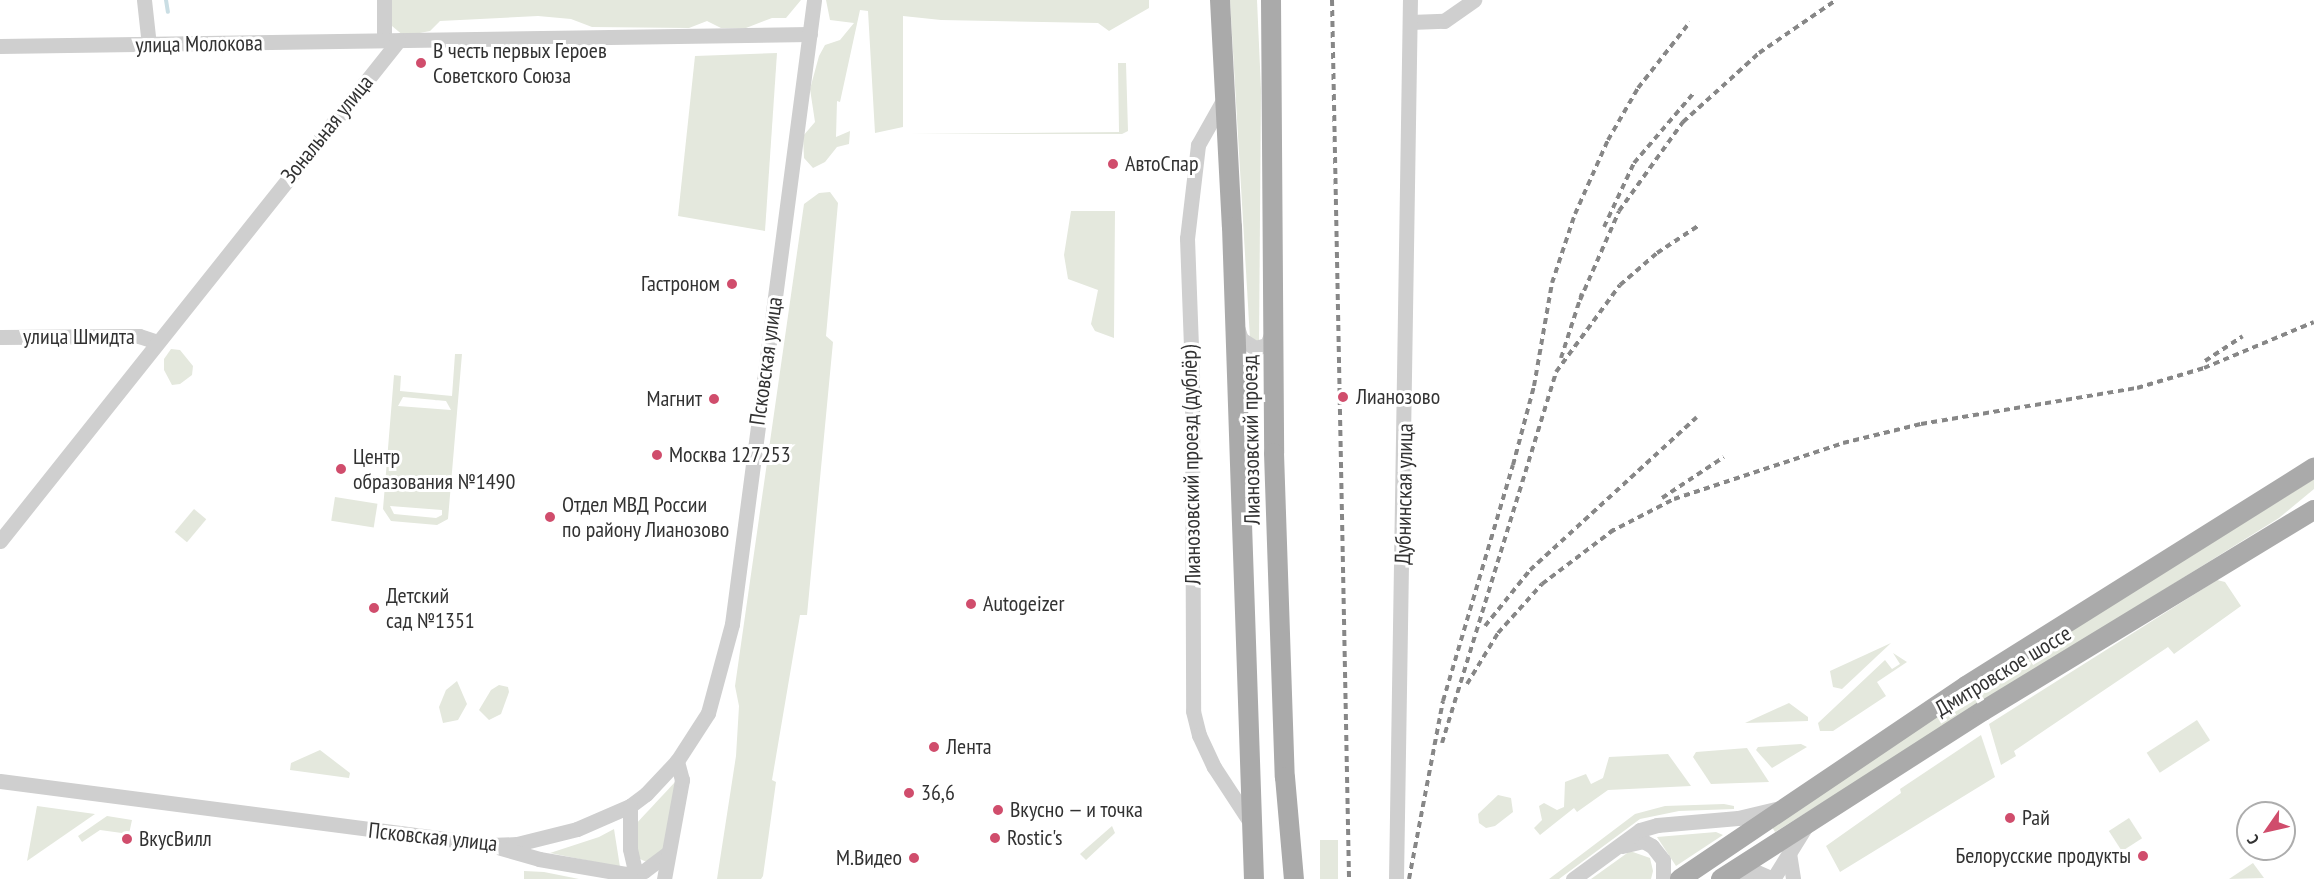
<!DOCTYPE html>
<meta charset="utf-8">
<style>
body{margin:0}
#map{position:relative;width:2314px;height:879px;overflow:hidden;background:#fff;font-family:"PT Sans Narrow",sans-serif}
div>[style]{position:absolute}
.green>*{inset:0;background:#e4e8dd;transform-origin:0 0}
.stream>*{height:4px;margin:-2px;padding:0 2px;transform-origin:2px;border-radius:2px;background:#cadee4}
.minor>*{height:15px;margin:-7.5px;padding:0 7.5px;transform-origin:7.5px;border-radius:7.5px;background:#cfcfcf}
.major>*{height:20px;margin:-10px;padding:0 10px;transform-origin:10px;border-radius:10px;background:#aaa}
.rail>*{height:4px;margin-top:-2px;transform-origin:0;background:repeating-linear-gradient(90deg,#878787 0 6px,transparent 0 10.5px)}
.dots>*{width:16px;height:16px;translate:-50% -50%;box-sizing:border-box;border:3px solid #fff;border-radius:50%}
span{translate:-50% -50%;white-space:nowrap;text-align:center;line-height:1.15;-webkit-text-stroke:6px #fff;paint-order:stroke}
.street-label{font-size:22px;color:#323232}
.poi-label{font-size:22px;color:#323232}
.left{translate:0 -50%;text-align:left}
.right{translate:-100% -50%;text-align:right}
.north{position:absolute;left:2236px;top:801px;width:60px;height:60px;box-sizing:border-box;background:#fff;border:2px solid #adadad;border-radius:50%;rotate:236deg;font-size:16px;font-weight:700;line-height:24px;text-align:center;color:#323232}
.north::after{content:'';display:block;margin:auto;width:21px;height:27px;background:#d04d6c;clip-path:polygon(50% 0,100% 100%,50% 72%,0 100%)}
</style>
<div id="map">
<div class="green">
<div style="clip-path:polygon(392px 0,801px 0,786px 18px,772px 18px,746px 28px,721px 28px,707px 21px,689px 28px,592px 27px,571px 19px,538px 16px,440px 21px,430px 31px,404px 36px,392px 26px)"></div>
<div style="clip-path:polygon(826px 0,1149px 0,1149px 8px,1109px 31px,1098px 23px,941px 20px,903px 16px,903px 127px,875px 133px,868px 11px,860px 10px,840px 102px,837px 101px,836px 137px,850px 131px,849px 144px,837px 147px,825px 162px,813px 168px,804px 158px,803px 136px,815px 122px,810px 89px,819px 56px,825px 45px,840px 40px,854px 23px,830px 20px)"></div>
<div style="clip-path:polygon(1230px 0,1257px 0,1261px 90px,1259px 343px,1250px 339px)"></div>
<div style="clip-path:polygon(777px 53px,765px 231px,678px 216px,695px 56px)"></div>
<div style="clip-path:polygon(1118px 63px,1126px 63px,1128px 131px,1122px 134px,909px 134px,1119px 132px)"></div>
<div style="clip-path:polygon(830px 192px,838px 203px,826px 336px,833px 342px,807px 615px,800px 615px,772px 780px,776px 782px,763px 876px,761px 879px,717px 879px,736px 756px,739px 706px,735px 686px,804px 204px,819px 193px)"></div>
<div style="clip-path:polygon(1071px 211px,1115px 211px,1114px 338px,1095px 331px,1091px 324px,1098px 290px,1068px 279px,1064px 255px)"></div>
<div style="clip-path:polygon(171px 349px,180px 350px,193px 366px,192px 375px,180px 384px,172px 385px,164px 370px,164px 359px)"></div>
<div style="clip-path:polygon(evenodd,455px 354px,462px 354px,448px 519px,437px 525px,391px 521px,383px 509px,394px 375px,401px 376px,400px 391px,452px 396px,455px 354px,403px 397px,446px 401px,451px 410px,398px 406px,403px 397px,455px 354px,390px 506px,442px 510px,442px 515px,436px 518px,394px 514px,390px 506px)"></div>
<div style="clip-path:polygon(2314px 479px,2314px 489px,2279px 518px,1775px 832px,1772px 827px,1970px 694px)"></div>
<div style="left:335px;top:497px;width:43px;height:24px;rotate:9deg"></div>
<div style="left:194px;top:509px;width:16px;height:30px;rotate:40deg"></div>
<div style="clip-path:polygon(2217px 580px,2225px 582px,2241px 606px,2174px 654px,2168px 647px,2014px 751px,2016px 756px,2001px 765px,1989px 724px)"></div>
<div style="clip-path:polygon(1891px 643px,1842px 689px,1833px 687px,1830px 671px)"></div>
<div style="clip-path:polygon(1893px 653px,1907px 662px,1877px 682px,1886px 696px,1833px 731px,1820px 731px,1818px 723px,1885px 660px,1892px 669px,1900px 664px)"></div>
<div style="clip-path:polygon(457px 681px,467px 704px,458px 720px,443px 723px,439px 707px,446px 690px)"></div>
<div style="clip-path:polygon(499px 685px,508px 687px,509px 692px,501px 714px,489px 720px,479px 710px,491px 690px)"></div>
<div style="clip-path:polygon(1789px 703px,1808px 717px,1808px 721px,1745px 723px)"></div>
<div style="left:2197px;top:720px;width:24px;height:60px;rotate:57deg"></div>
<div style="clip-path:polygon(1981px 735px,1995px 777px,1840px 872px,1826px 846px,1901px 793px,1900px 789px)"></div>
<div style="clip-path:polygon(1801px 744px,1807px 747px,1772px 768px,1756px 750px,1758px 747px)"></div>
<div style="clip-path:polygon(1747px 748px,1769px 782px,1711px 784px,1693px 757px,1696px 752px)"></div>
<div style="clip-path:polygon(320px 750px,350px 773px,349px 778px,290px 770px,291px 763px)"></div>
<div style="clip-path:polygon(1668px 754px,1691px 786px,1608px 790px,1577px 812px,1574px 808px,1540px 835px,1534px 828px,1542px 820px,1539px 806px,1544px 803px,1557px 810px,1564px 807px,1565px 782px,1586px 774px,1591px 784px,1603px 778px,1609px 757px)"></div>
<div style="clip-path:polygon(676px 781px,664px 849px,647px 862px,642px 860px,637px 857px,634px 826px)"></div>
<div style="clip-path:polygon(1498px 795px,1511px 798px,1513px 812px,1495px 826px,1486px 828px,1479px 823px,1478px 814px)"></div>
<div style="clip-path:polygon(1724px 804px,1734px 806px,1734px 809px,1679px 811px,1640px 819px,1559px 879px,1549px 879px,1635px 814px,1665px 806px)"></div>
<div style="clip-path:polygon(37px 806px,95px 814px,27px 861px)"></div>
<div style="clip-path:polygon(107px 816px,132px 820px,129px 834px,100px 830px,82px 842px,78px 836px)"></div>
<div style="left:2129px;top:818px;width:24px;height:24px;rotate:57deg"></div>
<div style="clip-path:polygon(1112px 826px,1115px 833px,1086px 860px,1080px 854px)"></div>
<div style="clip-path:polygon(614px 829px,620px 867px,550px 853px,599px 837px)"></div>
<div style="clip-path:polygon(1716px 832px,1723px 835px,1676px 866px,1657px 837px)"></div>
<div style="left:1320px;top:840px;width:18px;height:39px"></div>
<div style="clip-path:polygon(1630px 851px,1650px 858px,1653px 871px,1651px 879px,1591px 879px)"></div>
<div style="clip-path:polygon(2253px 863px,2264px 878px,2229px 879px)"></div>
<div style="clip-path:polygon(524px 871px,544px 872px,579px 879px,524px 879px)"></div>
</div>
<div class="stream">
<div style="left:166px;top:0;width:12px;rotate:81deg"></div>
</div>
<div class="minor">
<div style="left:144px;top:0;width:45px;rotate:83.7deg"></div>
<div style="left:1410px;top:22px;width:34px;rotate:-2deg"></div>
<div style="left:1444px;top:21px;width:37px;rotate:-35deg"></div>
<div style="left:384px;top:40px;width:40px;rotate:-90deg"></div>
<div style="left:0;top:46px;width:810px;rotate:-0.85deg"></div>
<div style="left:1225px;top:97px;width:55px;rotate:119.4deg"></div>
<div style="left:1198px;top:145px;width:94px;rotate:96.7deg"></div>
<div style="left:1187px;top:238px;width:139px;rotate:87.9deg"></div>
<div style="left:1192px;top:377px;width:334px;rotate:89.8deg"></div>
<div style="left:1193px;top:711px;width:25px;rotate:76deg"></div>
<div style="left:1199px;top:735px;width:35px;rotate:65deg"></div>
<div style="left:1214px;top:767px;width:69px;rotate:56.8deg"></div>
<div style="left:1237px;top:327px;width:13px;rotate:72deg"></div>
<div style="left:1241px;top:339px;width:17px;rotate:33deg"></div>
<div style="left:1255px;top:348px;width:12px;rotate:-14deg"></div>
<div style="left:1267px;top:345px;width:14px;rotate:-69deg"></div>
<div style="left:0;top:337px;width:139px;rotate:-0.4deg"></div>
<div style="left:139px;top:336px;width:19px;rotate:18deg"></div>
<div style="left:0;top:541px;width:640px;rotate:-51.47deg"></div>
<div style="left:0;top:781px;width:494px;rotate:7.4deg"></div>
<div style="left:490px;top:845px;width:27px;rotate:-2deg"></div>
<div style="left:517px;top:844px;width:62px;rotate:-14deg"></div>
<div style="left:577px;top:829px;width:58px;rotate:-23.5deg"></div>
<div style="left:630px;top:806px;width:20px;rotate:-37deg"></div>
<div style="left:646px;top:794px;width:45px;rotate:-46.8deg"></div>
<div style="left:677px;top:761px;width:57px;rotate:-57.1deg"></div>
<div style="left:708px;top:713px;width:92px;rotate:-74.9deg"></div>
<div style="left:732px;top:624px;width:629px;rotate:-82.51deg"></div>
<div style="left:630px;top:806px;width:43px;rotate:90deg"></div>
<div style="left:630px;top:849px;width:31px;rotate:77deg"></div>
<div style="left:1622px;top:846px;width:22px;rotate:-13deg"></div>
<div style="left:1643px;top:841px;width:10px;rotate:29deg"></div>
<div style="left:1652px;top:846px;width:18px;rotate:52deg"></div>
<div style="left:1663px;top:860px;width:19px;rotate:90deg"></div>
<div style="left:501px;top:848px;width:40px;rotate:16deg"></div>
<div style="left:539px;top:859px;width:88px;rotate:9.8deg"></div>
<div style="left:626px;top:874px;width:18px;rotate:-9deg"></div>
<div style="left:644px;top:871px;width:30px;rotate:-37deg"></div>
<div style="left:1789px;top:853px;width:26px;rotate:81deg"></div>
<div style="left:664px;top:879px;width:101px;rotate:-79.7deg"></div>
<div style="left:682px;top:780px;width:20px;rotate:-105deg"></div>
<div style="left:1396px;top:879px;width:879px;rotate:-89.09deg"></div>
<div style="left:1573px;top:879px;width:83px;rotate:-36.2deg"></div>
<div style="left:1640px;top:830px;width:18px;rotate:-16deg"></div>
<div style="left:1657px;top:825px;width:81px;rotate:-4.9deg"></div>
<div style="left:1738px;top:818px;width:43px;rotate:-13.4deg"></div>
<div style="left:1737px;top:879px;width:21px;rotate:-19deg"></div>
<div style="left:1757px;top:872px;width:17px;rotate:24deg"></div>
<div style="left:1773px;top:879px;width:62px;rotate:-58.1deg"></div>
</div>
<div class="major">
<div style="left:1220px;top:0;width:227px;rotate:87deg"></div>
<div style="left:1232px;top:227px;width:652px;rotate:88.07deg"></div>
<div style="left:1271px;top:0;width:453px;rotate:89.6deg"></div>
<div style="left:1274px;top:453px;width:324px;rotate:88.1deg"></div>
<div style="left:1285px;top:777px;width:102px;rotate:85deg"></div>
<div style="left:1680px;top:879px;width:345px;rotate:-34deg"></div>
<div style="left:1966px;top:686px;width:411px;rotate:-32.1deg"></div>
<div style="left:1721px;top:879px;width:311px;rotate:-32.7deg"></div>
<div style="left:1983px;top:711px;width:387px;rotate:-31.3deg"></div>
</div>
<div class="rail">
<div style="left:1332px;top:0;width:879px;rotate:88.89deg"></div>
<div style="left:1604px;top:227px;width:71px;rotate:-64.9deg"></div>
<div style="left:1634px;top:163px;width:91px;rotate:-49.5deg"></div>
<div style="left:1580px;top:300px;width:97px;rotate:-66.3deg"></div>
<div style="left:1619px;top:211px;width:110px;rotate:-54.3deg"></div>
<div style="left:1683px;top:122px;width:103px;rotate:-42.2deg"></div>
<div style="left:1759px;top:53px;width:93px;rotate:-34.5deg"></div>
<div style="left:1561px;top:358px;width:68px;rotate:-72.1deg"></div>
<div style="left:2205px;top:361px;width:45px;rotate:-33.3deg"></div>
<div style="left:1662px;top:498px;width:74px;rotate:-33.5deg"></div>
<div style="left:1610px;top:532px;width:72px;rotate:-27.3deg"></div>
<div style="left:1674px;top:499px;width:178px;rotate:-18.3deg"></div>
<div style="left:1843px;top:443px;width:80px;rotate:-13.7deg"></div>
<div style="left:1921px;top:424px;width:219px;rotate:-9.5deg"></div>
<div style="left:2137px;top:388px;width:70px;rotate:-16.6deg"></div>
<div style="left:2204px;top:368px;width:119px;rotate:-22.7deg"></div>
<div style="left:1485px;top:626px;width:72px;rotate:-51.2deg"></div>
<div style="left:1530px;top:570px;width:226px;rotate:-42.5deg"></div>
<div style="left:1467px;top:684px;width:60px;rotate:-58.7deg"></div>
<div style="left:1498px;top:633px;width:66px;rotate:-48.1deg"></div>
<div style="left:1542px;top:584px;width:93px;rotate:-37.1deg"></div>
<div style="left:1442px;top:743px;width:388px;rotate:-72.9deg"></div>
<div style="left:1556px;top:372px;width:108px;rotate:-53.7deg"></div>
<div style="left:1620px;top:285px;width:49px;rotate:-40.9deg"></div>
<div style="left:1657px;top:253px;width:49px;rotate:-33.4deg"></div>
<div style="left:1409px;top:879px;width:181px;rotate:-79.2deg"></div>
<div style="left:1443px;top:701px;width:246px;rotate:-73.5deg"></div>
<div style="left:1513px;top:465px;width:82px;rotate:-75.1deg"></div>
<div style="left:1534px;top:386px;width:105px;rotate:-80.1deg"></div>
<div style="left:1552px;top:283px;width:73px;rotate:-71.6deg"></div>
<div style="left:1575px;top:214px;width:81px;rotate:-66deg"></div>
<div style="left:1608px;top:140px;width:60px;rotate:-60deg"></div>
<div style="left:1638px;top:88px;width:84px;rotate:-51.8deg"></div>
</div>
<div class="dots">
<div style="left:421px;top:63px;background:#d04d6c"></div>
<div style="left:1113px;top:164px;background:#d04d6c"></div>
<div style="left:732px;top:284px;background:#d04d6c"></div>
<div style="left:1343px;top:397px;background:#d04d6c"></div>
<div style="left:714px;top:399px;background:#d04d6c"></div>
<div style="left:657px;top:455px;background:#d04d6c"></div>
<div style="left:341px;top:469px;background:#d04d6c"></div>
<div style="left:550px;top:517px;background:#d04d6c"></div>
<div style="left:971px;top:604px;background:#d04d6c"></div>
<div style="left:374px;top:608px;background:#d04d6c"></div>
<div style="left:934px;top:747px;background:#d04d6c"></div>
<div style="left:909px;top:793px;background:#d04d6c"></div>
<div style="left:998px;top:810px;background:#d04d6c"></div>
<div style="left:2010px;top:818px;background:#d04d6c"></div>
<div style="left:995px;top:838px;background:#d04d6c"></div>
<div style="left:127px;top:839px;background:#d04d6c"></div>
<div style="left:2143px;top:856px;background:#d04d6c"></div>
<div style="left:914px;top:858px;background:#d04d6c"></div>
</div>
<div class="street-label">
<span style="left:199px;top:44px;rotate:-1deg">улица Молокова</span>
<span style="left:327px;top:129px;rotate:-51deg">Зональная улица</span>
<span style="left:79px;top:337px">улица Шмидта</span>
<span style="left:766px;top:361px;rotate:-82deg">Псковская улица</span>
<span style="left:1251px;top:440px;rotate:-91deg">Лианозовский проезд</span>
<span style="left:1191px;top:465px;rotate:-91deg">Лианозовский проезд (дублёр)</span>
<span style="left:1404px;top:494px;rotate:-89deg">Дубнинская улица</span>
<span style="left:2003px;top:671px;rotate:-31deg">Дмитровское шоссе</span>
<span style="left:433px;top:837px;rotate:6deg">Псковская улица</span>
</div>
<div class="poi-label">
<span class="left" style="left:433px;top:63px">В честь первых Героев<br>Советского Союза</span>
<span class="left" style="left:1125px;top:164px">АвтоСпар</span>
<span class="right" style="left:720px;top:284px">Гастроном</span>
<span class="left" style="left:1356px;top:397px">Лианозово</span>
<span class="right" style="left:702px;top:399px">Магнит</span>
<span class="left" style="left:669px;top:455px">Москва 127253</span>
<span class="left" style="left:353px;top:469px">Центр<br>образования №1490</span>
<span class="left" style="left:562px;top:517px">Отдел МВД России<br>по району Лианозово</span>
<span class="left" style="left:386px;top:608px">Детский<br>сад №1351</span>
<span class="left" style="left:983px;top:604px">Autogeizer</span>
<span class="left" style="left:946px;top:747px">Лента</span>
<span class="left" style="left:921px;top:793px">36,6</span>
<span class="left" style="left:1010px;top:810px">Вкусно — и точка</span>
<span class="left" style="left:2022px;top:818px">Рай</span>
<span class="left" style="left:1007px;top:838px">Rostic's</span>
<span class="left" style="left:139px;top:839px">ВкусВилл</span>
<span class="right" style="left:2131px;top:856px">Белорусские продукты</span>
<span class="right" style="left:902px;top:858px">М.Видео</span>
</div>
<div class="north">С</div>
</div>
